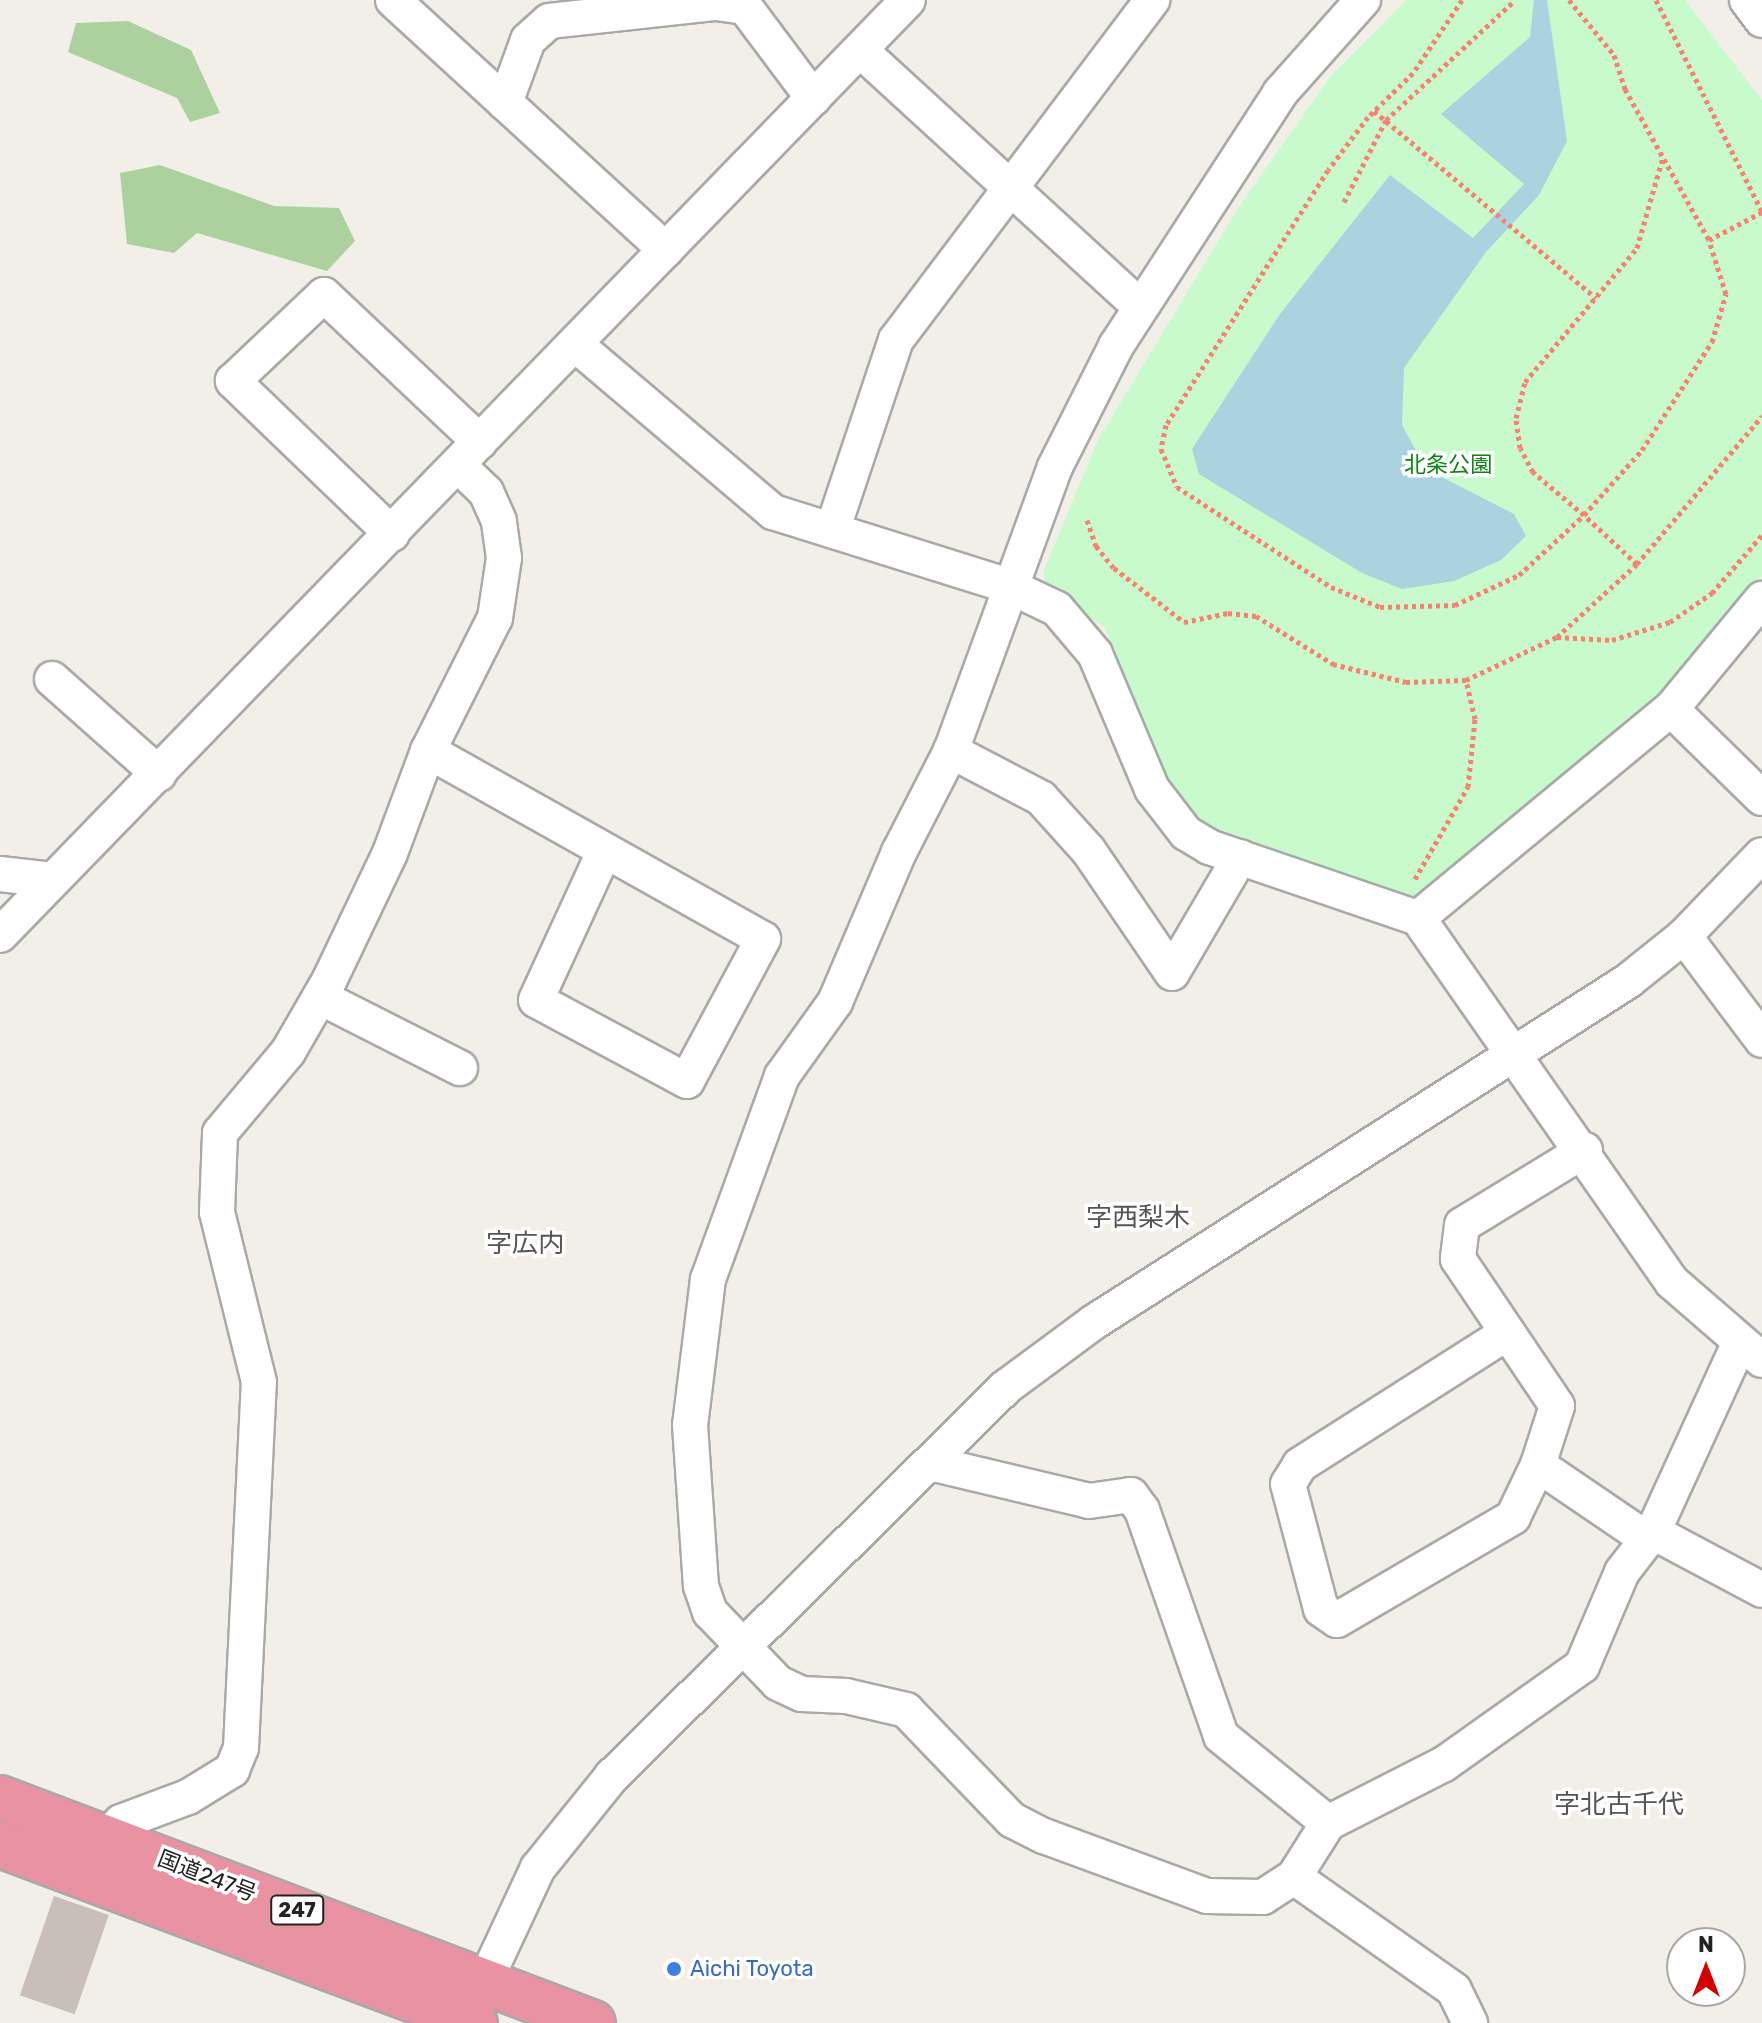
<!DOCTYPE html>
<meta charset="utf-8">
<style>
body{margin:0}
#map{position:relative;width:1762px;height:2023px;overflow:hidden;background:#f2efe9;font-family:Rubik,"Noto Sans JP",sans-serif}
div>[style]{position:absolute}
.forest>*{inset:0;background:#add19e}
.park>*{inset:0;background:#c8facc}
.water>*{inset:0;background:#aad3df}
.building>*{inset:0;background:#c7bfb8;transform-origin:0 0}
.path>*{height:5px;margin-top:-2.5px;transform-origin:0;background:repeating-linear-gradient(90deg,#fa8072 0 4px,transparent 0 8px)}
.roads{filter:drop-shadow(2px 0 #a9a9a9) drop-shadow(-2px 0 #a9a9a9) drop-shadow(0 2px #a9a9a9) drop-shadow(0 -2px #a9a9a9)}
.minor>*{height:34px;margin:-17px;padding:0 17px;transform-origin:17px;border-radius:17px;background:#fff}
.highway>*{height:44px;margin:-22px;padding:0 22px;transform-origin:22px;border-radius:22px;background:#e892a2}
.dots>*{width:22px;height:22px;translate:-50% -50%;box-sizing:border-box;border:4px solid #fff;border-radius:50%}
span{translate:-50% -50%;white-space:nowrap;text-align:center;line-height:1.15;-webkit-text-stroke:7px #fff;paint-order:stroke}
.shield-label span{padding:2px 6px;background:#fff;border:2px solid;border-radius:6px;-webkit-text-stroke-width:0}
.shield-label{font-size:20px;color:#222;font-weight:700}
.park-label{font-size:22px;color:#0c8416}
.street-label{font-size:22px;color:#222}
.shop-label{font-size:22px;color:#366cbe}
.left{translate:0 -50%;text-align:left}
.quarter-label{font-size:26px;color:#555}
.north{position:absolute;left:1666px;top:1927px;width:80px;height:80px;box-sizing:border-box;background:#fff;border:2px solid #a7a7a7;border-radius:50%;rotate:0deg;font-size:22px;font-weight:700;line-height:32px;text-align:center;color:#222}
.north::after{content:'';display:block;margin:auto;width:28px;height:36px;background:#d40000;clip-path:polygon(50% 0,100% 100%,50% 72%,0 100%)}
</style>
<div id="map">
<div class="forest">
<div style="clip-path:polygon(128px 21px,191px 50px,220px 113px,190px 122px,177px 98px,68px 52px,76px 23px)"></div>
<div style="clip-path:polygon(160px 165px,274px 206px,339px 208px,355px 241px,327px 271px,197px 233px,174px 253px,127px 244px,120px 173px)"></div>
</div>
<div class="park">
<div style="clip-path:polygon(1406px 0,1685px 0,1762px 100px,1762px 576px,1661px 699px,1414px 901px,1209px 832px,1171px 792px,1105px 628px,1045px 585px,1044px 570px,1098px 440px,1238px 208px,1330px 77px)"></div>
</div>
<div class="water">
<div style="clip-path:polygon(1534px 0,1547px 0,1567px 141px,1539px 195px,1486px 252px,1404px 368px,1402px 425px,1426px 469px,1514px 514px,1526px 536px,1501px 560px,1454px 581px,1402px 589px,1362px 573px,1199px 474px,1192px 449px,1280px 314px,1390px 175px,1473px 238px,1524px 184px,1441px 114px,1530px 37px)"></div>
</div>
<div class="building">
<div style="left:54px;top:1896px;width:58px;height:105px;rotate:19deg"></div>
</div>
<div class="path">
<div style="left:1462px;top:0;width:88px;rotate:123.9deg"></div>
<div style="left:1413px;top:73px;width:63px;rotate:135.6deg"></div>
<div style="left:1368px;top:117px;width:66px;rotate:127deg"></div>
<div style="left:1328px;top:170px;width:302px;rotate:122.4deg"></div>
<div style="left:1166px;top:425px;width:25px;rotate:102deg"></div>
<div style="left:1161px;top:449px;width:41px;rotate:67.2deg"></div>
<div style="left:1177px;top:487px;width:184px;rotate:33deg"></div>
<div style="left:1331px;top:587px;width:53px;rotate:22.2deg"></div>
<div style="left:1380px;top:607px;width:75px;rotate:-1.5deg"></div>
<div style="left:1455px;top:605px;width:71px;rotate:-25.1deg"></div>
<div style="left:1519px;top:575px;width:88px;rotate:-42.7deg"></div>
<div style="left:1584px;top:515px;width:67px;rotate:-139.9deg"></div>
<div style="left:1533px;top:472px;width:27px;rotate:-118deg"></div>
<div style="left:1520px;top:448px;width:30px;rotate:-98deg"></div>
<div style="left:1516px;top:418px;width:37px;rotate:-76deg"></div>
<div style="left:1525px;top:382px;width:175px;rotate:-50.1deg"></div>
<div style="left:1637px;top:248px;width:95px;rotate:-74.1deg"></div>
<div style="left:1569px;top:0;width:71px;rotate:50.7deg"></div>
<div style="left:1614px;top:55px;width:36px;rotate:72deg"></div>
<div style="left:1625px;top:89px;width:173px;rotate:60.9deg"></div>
<div style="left:1656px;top:0;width:237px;rotate:63.4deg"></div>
<div style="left:1374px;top:111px;width:290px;rotate:40.1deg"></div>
<div style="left:1344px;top:202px;width:92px;rotate:-62.9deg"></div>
<div style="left:1386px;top:120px;width:176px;rotate:-42.9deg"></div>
<div style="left:1087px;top:520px;width:28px;rotate:71deg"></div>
<div style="left:1096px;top:546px;width:28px;rotate:51deg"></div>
<div style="left:1114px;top:568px;width:88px;rotate:37.6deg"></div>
<div style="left:1184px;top:622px;width:45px;rotate:-11.6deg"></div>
<div style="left:1228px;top:613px;width:28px;rotate:6deg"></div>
<div style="left:1256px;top:616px;width:91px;rotate:31.9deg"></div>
<div style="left:1333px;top:664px;width:75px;rotate:13.9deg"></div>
<div style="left:1406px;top:682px;width:60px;rotate:-1.9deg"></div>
<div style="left:1466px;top:680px;width:101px;rotate:-25.3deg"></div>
<div style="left:1557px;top:637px;width:55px;rotate:3.1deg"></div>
<div style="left:1612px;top:640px;width:61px;rotate:-17.2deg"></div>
<div style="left:1670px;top:622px;width:51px;rotate:-34.6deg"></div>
<div style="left:1712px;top:593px;width:77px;rotate:-49.2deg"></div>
<div style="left:1637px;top:564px;width:72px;rotate:-137.2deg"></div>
<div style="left:1584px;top:515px;width:87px;rotate:-48.3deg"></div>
<div style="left:1642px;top:450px;width:129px;rotate:-57.1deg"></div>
<div style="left:1712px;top:342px;width:50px;rotate:-73.7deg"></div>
<div style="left:1726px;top:294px;width:57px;rotate:-107.5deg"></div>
<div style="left:1709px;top:240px;width:60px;rotate:-27.8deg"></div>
<div style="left:1557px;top:637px;width:108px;rotate:-42.4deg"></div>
<div style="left:1637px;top:564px;width:194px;rotate:-49.8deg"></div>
<div style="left:1415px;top:879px;width:106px;rotate:-60.1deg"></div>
<div style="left:1468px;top:787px;width:68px;rotate:-84.1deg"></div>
<div style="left:1475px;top:719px;width:40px;rotate:-103deg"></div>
</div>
<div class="roads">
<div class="minor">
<div style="left:393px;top:0;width:370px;rotate:42.5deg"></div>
<div style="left:1747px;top:0;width:25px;rotate:53deg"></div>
<div style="left:860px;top:50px;width:380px;rotate:42.5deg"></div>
<div style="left:505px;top:103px;width:67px;rotate:-69.9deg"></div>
<div style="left:528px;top:40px;width:28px;rotate:-42deg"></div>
<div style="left:549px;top:21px;width:168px;rotate:-6.2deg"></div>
<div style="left:716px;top:3px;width:29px;rotate:8deg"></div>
<div style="left:745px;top:7px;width:114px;rotate:53.2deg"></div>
<div style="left:575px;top:344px;width:260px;rotate:40.3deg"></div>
<div style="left:773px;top:512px;width:247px;rotate:17.4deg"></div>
<div style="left:1009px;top:586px;width:53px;rotate:25.6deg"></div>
<div style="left:1057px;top:609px;width:59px;rotate:49.8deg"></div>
<div style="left:1095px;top:654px;width:147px;rotate:67.1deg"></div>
<div style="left:1152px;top:789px;width:56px;rotate:52.3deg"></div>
<div style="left:1186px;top:833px;width:27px;rotate:31deg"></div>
<div style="left:1209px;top:847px;width:221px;rotate:18.8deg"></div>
<div style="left:1418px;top:918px;width:444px;rotate:55.1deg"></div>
<div style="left:1672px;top:1282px;width:119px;rotate:40.9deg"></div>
<div style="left:833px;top:528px;width:198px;rotate:-71.5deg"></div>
<div style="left:896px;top:340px;width:426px;rotate:-53deg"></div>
<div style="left:392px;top:534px;width:221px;rotate:-136.1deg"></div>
<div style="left:233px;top:381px;width:125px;rotate:-43.4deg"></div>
<div style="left:324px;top:295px;width:214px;rotate:43.3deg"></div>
<div style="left:52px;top:679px;width:143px;rotate:41.6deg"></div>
<div style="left:1671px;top:709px;width:127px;rotate:44.4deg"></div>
<div style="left:428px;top:751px;width:384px;rotate:29.3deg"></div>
<div style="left:763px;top:939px;width:161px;rotate:118.2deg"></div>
<div style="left:687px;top:1081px;width:171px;rotate:-151.8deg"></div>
<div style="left:536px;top:1000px;width:161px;rotate:-65.3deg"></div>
<div style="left:951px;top:751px;width:114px;rotate:117.2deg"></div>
<div style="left:899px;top:852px;width:163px;rotate:113.1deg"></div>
<div style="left:835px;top:1002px;width:91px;rotate:125.6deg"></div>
<div style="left:782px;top:1076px;width:216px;rotate:110deg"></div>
<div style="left:708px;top:1279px;width:147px;rotate:97deg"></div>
<div style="left:690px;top:1425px;width:161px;rotate:86.1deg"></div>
<div style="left:701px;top:1586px;width:28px;rotate:71deg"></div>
<div style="left:710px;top:1612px;width:98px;rotate:46.2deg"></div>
<div style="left:778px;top:1683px;width:26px;rotate:25deg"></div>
<div style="left:802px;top:1694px;width:44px;rotate:2.6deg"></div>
<div style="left:846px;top:1696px;width:62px;rotate:13.1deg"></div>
<div style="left:906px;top:1710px;width:153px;rotate:46.1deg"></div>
<div style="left:1012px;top:1820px;width:36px;rotate:27deg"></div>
<div style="left:1044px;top:1836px;width:174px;rotate:20.2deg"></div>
<div style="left:1207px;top:1896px;width:56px;rotate:1deg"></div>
<div style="left:1263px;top:1897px;width:37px;rotate:-33deg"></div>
<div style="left:1294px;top:1877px;width:64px;rotate:-57.8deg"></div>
<div style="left:1328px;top:1823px;width:130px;rotate:-27deg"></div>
<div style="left:1444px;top:1764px;width:169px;rotate:-35.4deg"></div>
<div style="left:1582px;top:1666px;width:102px;rotate:-66.9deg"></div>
<div style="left:1622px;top:1572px;width:51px;rotate:-52.2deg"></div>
<div style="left:1653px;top:1532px;width:207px;rotate:-65.4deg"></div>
<div style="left:1240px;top:857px;width:134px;rotate:120.4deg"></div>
<div style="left:1172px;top:973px;width:149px;rotate:-124.3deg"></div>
<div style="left:1088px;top:850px;width:70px;rotate:-132.1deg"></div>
<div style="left:1041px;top:798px;width:102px;rotate:-152.4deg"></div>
<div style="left:951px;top:751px;width:302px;rotate:-69.9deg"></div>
<div style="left:1055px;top:467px;width:136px;rotate:-63.2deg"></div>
<div style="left:1116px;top:346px;width:302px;rotate:-57deg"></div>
<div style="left:1280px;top:93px;width:125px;rotate:-48.3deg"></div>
<div style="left:0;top:874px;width:53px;rotate:6.5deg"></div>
<div style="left:1418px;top:918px;width:328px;rotate:-39.6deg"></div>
<div style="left:1671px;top:709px;width:143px;rotate:-50.4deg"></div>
<div style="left:0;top:935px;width:1303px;rotate:-45.84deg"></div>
<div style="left:1684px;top:936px;width:130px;rotate:53.1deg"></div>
<div style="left:320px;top:997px;width:157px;rotate:26.9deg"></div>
<div style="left:1585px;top:1150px;width:144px;rotate:148.6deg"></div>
<div style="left:1462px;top:1225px;width:34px;rotate:97deg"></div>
<div style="left:1458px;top:1259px;width:177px;rotate:56deg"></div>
<div style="left:1557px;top:1406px;width:62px;rotate:107.9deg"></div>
<div style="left:1538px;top:1465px;width:132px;rotate:34.2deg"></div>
<div style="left:1507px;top:1333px;width:246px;rotate:147.5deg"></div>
<div style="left:1300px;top:1465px;width:22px;rotate:122deg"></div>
<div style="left:1288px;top:1484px;width:129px;rotate:75.2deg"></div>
<div style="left:1321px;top:1609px;width:19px;rotate:35deg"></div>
<div style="left:1337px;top:1620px;width:204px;rotate:-30.3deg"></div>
<div style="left:1513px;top:1517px;width:58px;rotate:-64.3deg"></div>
<div style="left:930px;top:1463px;width:163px;rotate:13.4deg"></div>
<div style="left:1089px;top:1501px;width:42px;rotate:-8.1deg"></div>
<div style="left:1131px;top:1495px;width:19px;rotate:54deg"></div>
<div style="left:1142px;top:1510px;width:239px;rotate:70.7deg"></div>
<div style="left:1221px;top:1736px;width:138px;rotate:39.1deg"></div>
<div style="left:1653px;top:1532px;width:123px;rotate:28deg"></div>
<div style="left:106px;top:1837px;width:21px;rotate:-45deg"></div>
<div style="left:121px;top:1822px;width:72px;rotate:-20.5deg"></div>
<div style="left:188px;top:1797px;width:52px;rotate:-31.5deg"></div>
<div style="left:232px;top:1770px;width:24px;rotate:-68deg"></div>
<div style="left:241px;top:1748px;width:366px;rotate:-87.2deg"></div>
<div style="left:259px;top:1382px;width:175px;rotate:-103.9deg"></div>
<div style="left:217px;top:1212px;width:79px;rotate:-87.8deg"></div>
<div style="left:220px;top:1133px;width:106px;rotate:-50deg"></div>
<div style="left:288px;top:1052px;width:82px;rotate:-60deg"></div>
<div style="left:329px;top:981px;width:142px;rotate:-64.5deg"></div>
<div style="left:390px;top:853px;width:109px;rotate:-69.6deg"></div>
<div style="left:428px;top:751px;width:149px;rotate:-63.3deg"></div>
<div style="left:495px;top:618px;width:61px;rotate:-81.5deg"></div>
<div style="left:504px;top:558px;width:37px;rotate:-98deg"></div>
<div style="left:499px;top:521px;width:32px;rotate:-114deg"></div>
<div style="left:486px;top:492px;width:39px;rotate:-136deg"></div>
<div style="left:1294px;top:1877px;width:196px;rotate:35.2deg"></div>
<div style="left:1454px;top:1990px;width:37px;rotate:64deg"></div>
<div style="left:474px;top:2005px;width:151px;rotate:-65deg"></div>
<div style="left:538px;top:1868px;width:118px;rotate:-51.2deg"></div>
<div style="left:612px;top:1776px;width:554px;rotate:-44.63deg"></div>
<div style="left:1006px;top:1387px;width:109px;rotate:-36.5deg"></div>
<div style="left:1094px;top:1322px;width:634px;rotate:-32.56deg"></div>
<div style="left:1628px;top:981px;width:72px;rotate:-38.8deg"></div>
<div style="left:1684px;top:936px;width:112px;rotate:-46.1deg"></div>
</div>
<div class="highway">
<div style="left:0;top:1798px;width:634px;rotate:20.78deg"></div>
<div style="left:0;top:1845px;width:507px;rotate:20.54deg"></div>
</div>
</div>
<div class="dots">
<div style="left:674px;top:1969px;background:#3f7fe0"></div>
</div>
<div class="shield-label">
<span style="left:297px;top:1910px">247</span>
</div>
<div class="park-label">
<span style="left:1448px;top:465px">北条公園</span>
</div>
<div class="street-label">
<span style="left:207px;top:1876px;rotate:21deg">国道247号</span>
</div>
<div class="shop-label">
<span class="left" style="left:690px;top:1969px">Aichi Toyota</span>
</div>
<div class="quarter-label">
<span style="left:1138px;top:1218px">字西梨木</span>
<span style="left:525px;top:1244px">字広内</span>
<span style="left:1619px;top:1805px">字北古千代</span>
</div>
<div class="north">N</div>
</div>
